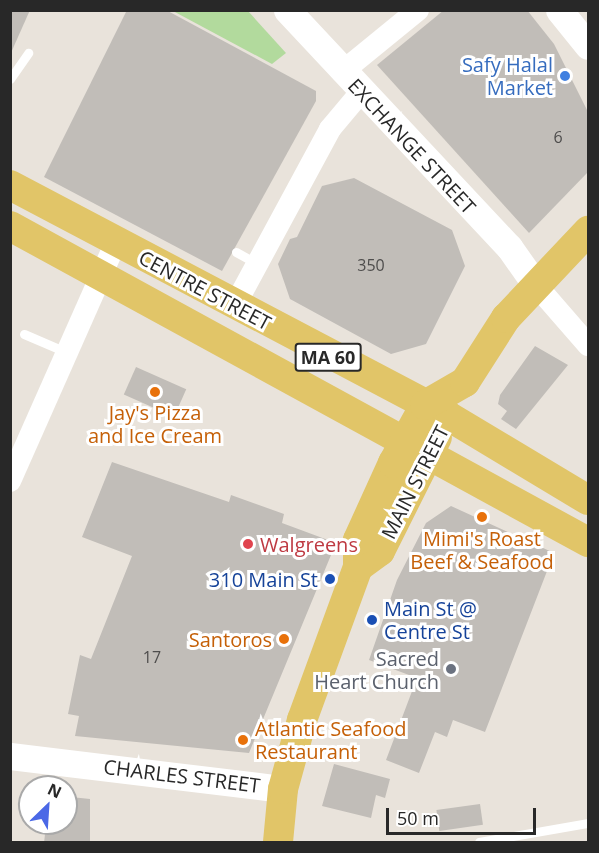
<!DOCTYPE html>
<style>
body{margin:0}
#map{position:relative;width:599px;height:853px;overflow:hidden;background:#e9e3db;font-family:"Open Sans",sans-serif}
div>[style]{position:absolute}
.green>*{inset:0;background:#b2da9d}
.building>*{inset:0;background:#c1bdb8;transform-origin:0 0}
.service>*{height:9px;margin:-4.5px;padding:0 4.5px;transform-origin:4.5px;border-radius:4.5px;background:#fff}
.tertiary>*{height:22px;margin:-11px;padding:0 11px;transform-origin:11px;border-radius:11px;background:#fff}
.secondary>*{height:27px;margin:-13.5px;padding:0 13.5px;transform-origin:13.5px;border-radius:13.5px;background:#fff}
.primary>*{height:30px;margin:-15px;padding:0 15px;transform-origin:15px;border-radius:15px;background:#e1c568}
.dots>*{width:16px;height:16px;translate:-50% -50%;box-sizing:border-box;border:3px solid #fff;border-radius:50%}
span{translate:-50% -50%;white-space:nowrap;text-align:center;line-height:1.15;-webkit-text-stroke:6px #fff;paint-order:stroke}
.number-label{font-size:16px;color:#4e4d4c}
.number-label span{-webkit-text-stroke-width:0}
.shield-label span{padding:2px 4px;background:#fff;border:2px solid;border-radius:4px;-webkit-text-stroke-width:0}
.shield-label{font-size:18px;color:#282828;font-weight:700}
.shop-label{font-size:20px;color:#366cbe}
.right{translate:-100% -50%;text-align:right}
.street-label{font-size:20px;color:#282828}
.food-label{font-size:20px;color:#c56008}
.left{translate:0 -50%;text-align:left}
.health-label{font-size:20px;color:#be3a42}
.transit-label{font-size:20px;color:#164399}
.worship-label{font-size:20px;color:#5b616d}
.frame{position:absolute;inset:0;border:12px solid #282828;pointer-events:none}
.north{position:absolute;left:18px;top:775px;width:60px;height:60px;box-sizing:border-box;background:#fff;border:2px solid #a9a9a9;border-radius:50%;rotate:25deg;font-size:16px;font-weight:700;line-height:24px;text-align:center;color:#282828}
.north::after{content:'';display:block;margin:auto;width:21px;height:27px;background:#4b68e6;clip-path:polygon(50% 0,100% 100%,50% 72%,0 100%)}
.scale{position:absolute;left:386px;top:808px;width:150px;height:27px;box-sizing:border-box;border:3px solid #282828;border-top:0;padding-left:8px;font-size:18px;line-height:21px;white-space:nowrap;color:#282828;-webkit-text-stroke:4px #fff;paint-order:stroke}
</style>
<div id="map">
<div class="green">
<div style="clip-path:polygon(173px 11px,248px 11px,286px 53px,272px 64px)"></div>
</div>
<div class="building">
<div style="clip-path:polygon(10px 10px,30px 10px,10px 55px)"></div>
<div style="clip-path:polygon(127px 10px,166px 10px,316px 91px,316px 101px,222px 271px,44px 177px)"></div>
<div style="clip-path:polygon(444px 10px,527px 10px,554px 44px,588px 112px,588px 172px,529px 233px,377px 65px)"></div>
<div style="clip-path:polygon(354px 178px,452px 230px,465px 266px,426px 344px,391px 354px,290px 299px,278px 264px,290px 239px,297px 237px,322px 186px)"></div>
<div style="clip-path:polygon(535px 346px,568px 365px,516px 429px,501px 419px,507px 411px,498px 404px,500px 395px)"></div>
<div style="left:136px;top:367px;width:55px;height:30px;rotate:24deg"></div>
<div style="clip-path:polygon(112px 462px,229px 502px,231px 495px,284px 514px,282px 523px,336px 543px,249px 753px,75px 736px,79px 716px,68px 714px,80px 655px,91px 659px,132px 556px,82px 537px)"></div>
<div style="clip-path:polygon(451px 506px,554px 553px,485px 732px,453px 720px,447px 737px,435px 732px,419px 773px,386px 760px,417px 678px,369px 660px,397px 580px,426px 523px)"></div>
<div style="clip-path:polygon(334px 764px,390px 779px,385px 798px,376px 795px,371px 818px,322px 806px)"></div>
<div style="clip-path:polygon(71px 797px,90px 799px,90px 843px,44px 843px,46px 825px,69px 819px)"></div>
<div style="left:480px;top:804px;width:21px;height:44px;rotate:82deg"></div>
</div>
<div class="service">
<div style="left:10px;top:79px;width:32px;rotate:-55deg"></div>
<div style="left:236px;top:252px;width:23px;rotate:29deg"></div>
<div style="left:24px;top:334px;width:46px;rotate:23.2deg"></div>
<div style="left:479px;top:842px;width:111px;rotate:-9.9deg"></div>
</div>
<div class="tertiary">
<div style="left:342px;top:72px;width:98px;rotate:-39.2deg"></div>
<div style="left:535px;top:284px;width:81px;rotate:49deg"></div>
<div style="left:235px;top:305px;width:200px;rotate:-61.6deg"></div>
<div style="left:330px;top:129px;width:48px;rotate:-50deg"></div>
<div style="left:10px;top:481px;width:261px;rotate:-66.1deg"></div>
</div>
<div class="secondary">
<div style="left:287px;top:10px;width:325px;rotate:46.9deg"></div>
<div style="left:509px;top:247px;width:45px;rotate:54.9deg"></div>
<div style="left:559px;top:10px;width:46px;rotate:51.1deg"></div>
<div style="left:10px;top:756px;width:275px;rotate:6.9deg"></div>
</div>
<div class="primary">
<div style="left:10px;top:185px;width:495px;rotate:27.8deg"></div>
<div style="left:448px;top:416px;width:163px;rotate:31deg"></div>
<div style="left:10px;top:226px;width:659px;rotate:28.67deg"></div>
<div style="left:358px;top:567px;width:27px;rotate:-36deg"></div>
<div style="left:380px;top:551px;width:127px;rotate:-63.4deg"></div>
<div style="left:278px;top:842px;width:53px;rotate:-84.6deg"></div>
<div style="left:283px;top:789px;width:72px;rotate:-74.6deg"></div>
<div style="left:302px;top:720px;width:163px;rotate:-69.9deg"></div>
<div style="left:358px;top:567px;width:27px;rotate:-90deg"></div>
<div style="left:358px;top:540px;width:85px;rotate:-65.6deg"></div>
<div style="left:393px;top:463px;width:66px;rotate:-61.1deg"></div>
<div style="left:425px;top:405px;width:46px;rotate:-29.9deg"></div>
<div style="left:465px;top:382px;width:76px;rotate:-57.4deg"></div>
<div style="left:506px;top:318px;width:120px;rotate:-46.7deg"></div>
</div>
<div class="dots">
<div style="left:565px;top:76px;background:#3f7fe0"></div>
<div style="left:155px;top:392px;background:#e8710a"></div>
<div style="left:482px;top:517px;background:#e8710a"></div>
<div style="left:248px;top:544px;background:#e0444e"></div>
<div style="left:330px;top:579px;background:#1a4fb4"></div>
<div style="left:372px;top:620px;background:#1a4fb4"></div>
<div style="left:284px;top:639px;background:#e8710a"></div>
<div style="left:451px;top:669px;background:#6b7280"></div>
<div style="left:243px;top:740px;background:#e8710a"></div>
</div>
<div class="number-label">
<span style="left:558px;top:137px">6</span>
<span style="left:371px;top:265px">350</span>
<span style="left:152px;top:657px">17</span>
</div>
<div class="shield-label">
<span style="left:328px;top:357px">MA 60</span>
</div>
<div class="shop-label">
<span class="right" style="left:553px;top:76px">Safy Halal<br>Market</span>
</div>
<div class="street-label">
<span style="left:412px;top:146px;rotate:47deg">EXCHANGE STREET</span>
<span style="left:205px;top:290px;rotate:28deg">CENTRE STREET</span>
<span style="left:415px;top:482px;rotate:-63deg">MAIN STREET</span>
<span style="left:182px;top:776px;rotate:7deg">CHARLES STREET</span>
</div>
<div class="food-label">
<span style="left:155px;top:424px">Jay's Pizza<br>and Ice Cream</span>
<span style="left:482px;top:550px">Mimi's Roast<br>Beef &amp; Seafood</span>
<span class="right" style="left:272px;top:639px">Santoros</span>
<span class="left" style="left:255px;top:740px">Atlantic Seafood<br>Restaurant</span>
</div>
<div class="health-label">
<span class="left" style="left:260px;top:544px">Walgreens</span>
</div>
<div class="transit-label">
<span class="right" style="left:318px;top:579px">310 Main St</span>
<span class="left" style="left:384px;top:620px">Main St @<br>Centre St</span>
</div>
<div class="worship-label">
<span class="right" style="left:439px;top:670px">Sacred<br>Heart Church</span>
</div>
<div class="frame"></div>
<div class="north">N</div>
<div class="scale">50 m</div>
</div>
